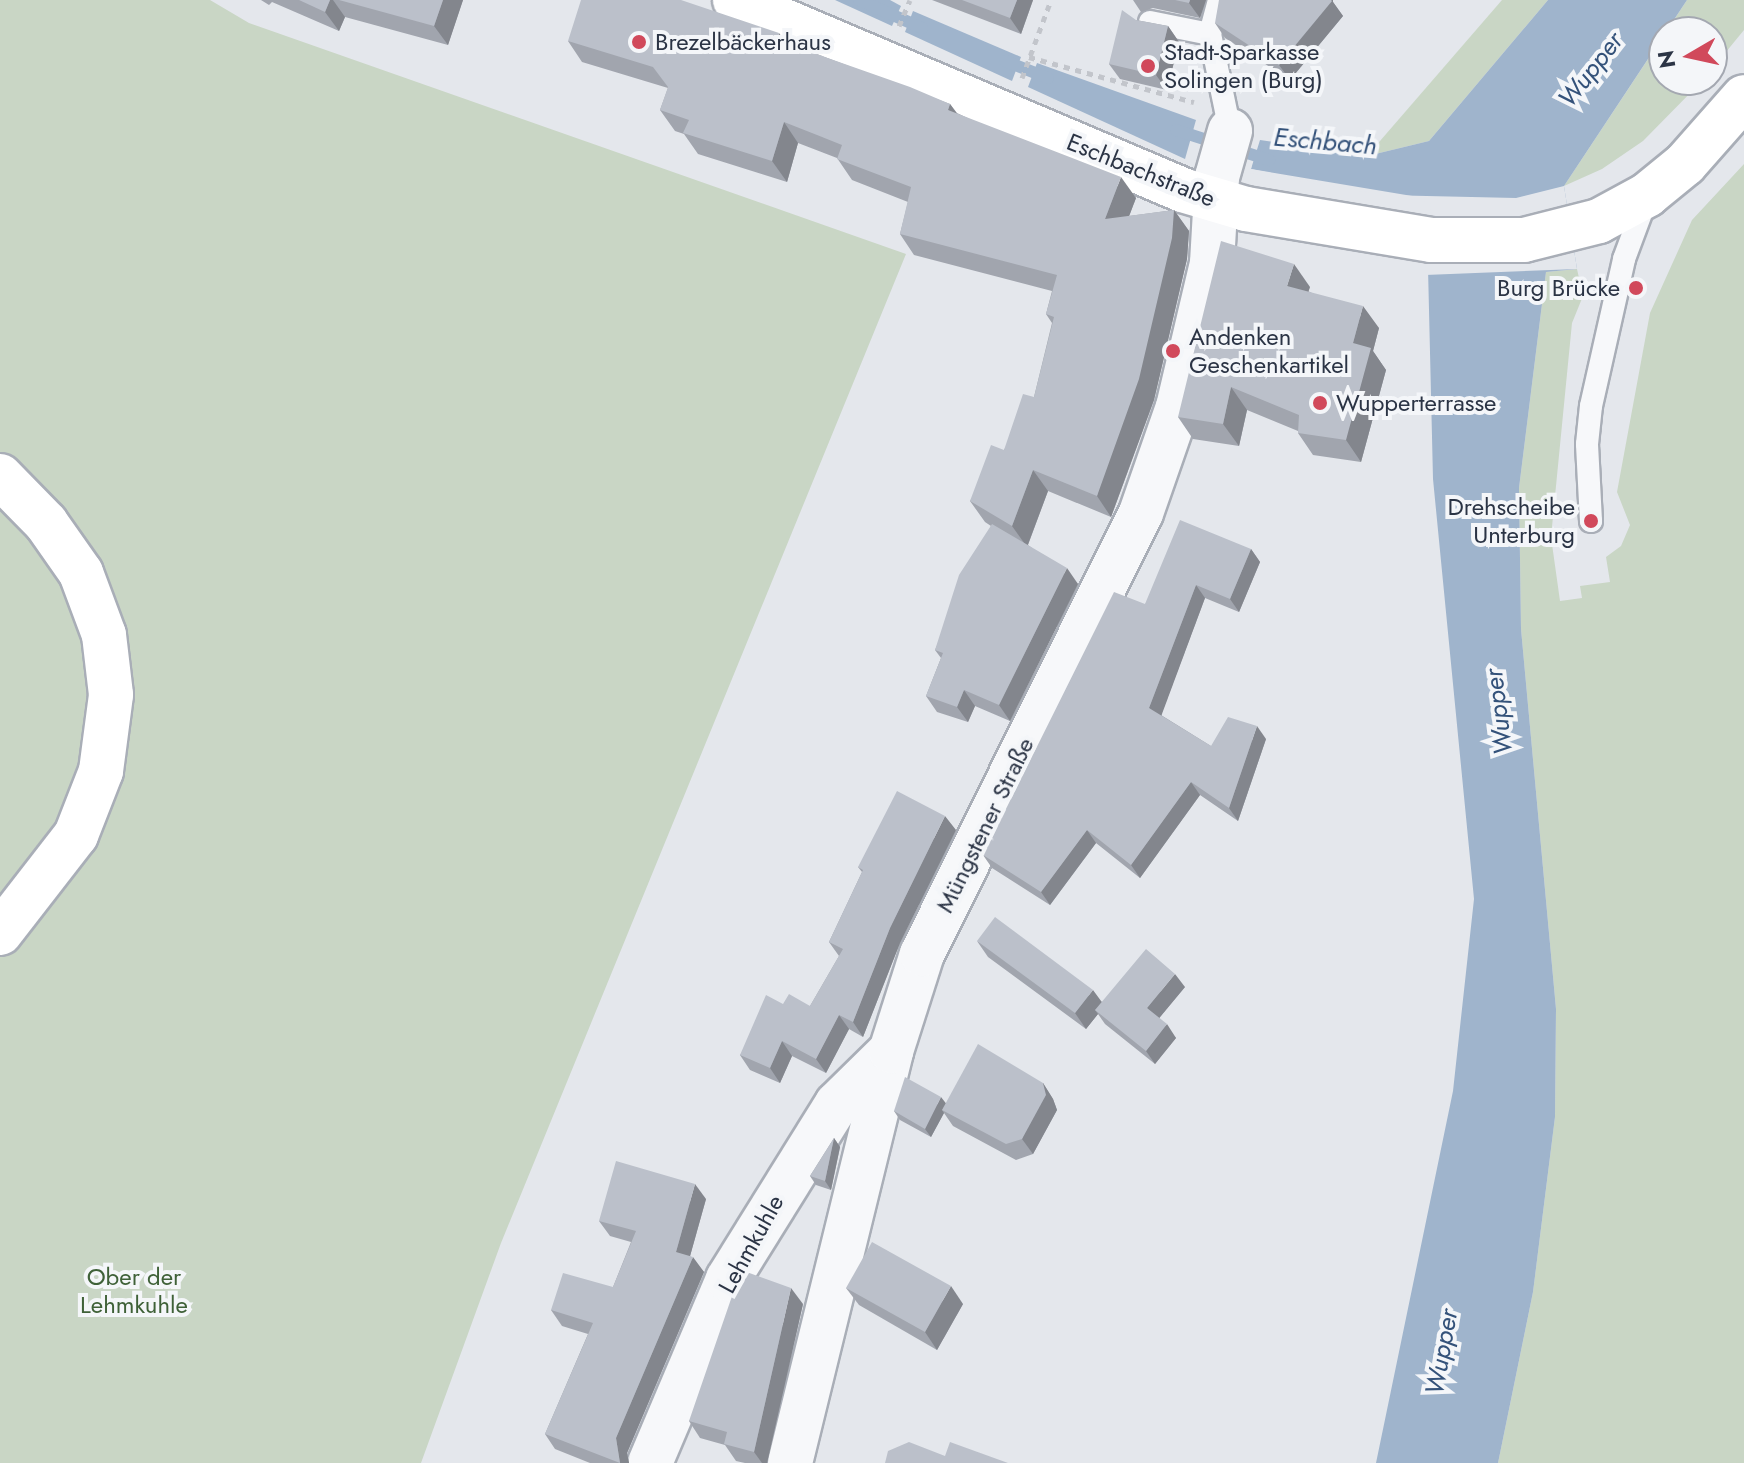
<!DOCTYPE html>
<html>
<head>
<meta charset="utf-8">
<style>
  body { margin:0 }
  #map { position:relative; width:1744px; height:1463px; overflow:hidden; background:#e4e7ec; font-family:Jost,sans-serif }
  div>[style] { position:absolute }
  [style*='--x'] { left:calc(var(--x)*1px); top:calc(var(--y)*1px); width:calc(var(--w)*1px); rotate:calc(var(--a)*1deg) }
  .green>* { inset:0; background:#c9d6c5 }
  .water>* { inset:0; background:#9fb4cc }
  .pier>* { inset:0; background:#e4e7ec }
  .stream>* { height:12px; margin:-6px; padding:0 6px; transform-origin:6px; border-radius:6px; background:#9fb4cc }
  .path>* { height:5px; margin-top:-2.5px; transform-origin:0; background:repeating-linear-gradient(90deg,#c2c5cb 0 6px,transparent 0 12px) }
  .roads { filter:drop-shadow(2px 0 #a9aeb7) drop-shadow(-2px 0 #a9aeb7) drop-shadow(0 2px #a9aeb7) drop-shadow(0 -2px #a9aeb7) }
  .lane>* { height:22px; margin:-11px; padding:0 11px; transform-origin:11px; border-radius:11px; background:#f7f8fa }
  .street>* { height:44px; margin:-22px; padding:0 22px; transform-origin:22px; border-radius:22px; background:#f7f8fa }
  .secondary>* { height:44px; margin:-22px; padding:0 22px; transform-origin:22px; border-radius:22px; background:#fff }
  .wall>* { inset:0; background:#a1a5ae }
  .shaded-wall>* { inset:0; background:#83868d }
  .building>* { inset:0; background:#bbc0ca }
  .dots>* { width:22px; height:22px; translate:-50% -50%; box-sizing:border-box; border:4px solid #f4f6f9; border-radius:50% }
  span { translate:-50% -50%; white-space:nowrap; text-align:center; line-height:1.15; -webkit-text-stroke:8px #f4f6f9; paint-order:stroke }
  .poi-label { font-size:24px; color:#2b3445 }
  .left { translate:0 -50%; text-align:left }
  .right { translate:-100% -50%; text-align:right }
  .street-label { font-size:24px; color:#2b3445 }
  .park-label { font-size:24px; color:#3f6138 }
  .water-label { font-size:26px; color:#34527a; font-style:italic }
  .north { position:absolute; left:1648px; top:16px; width:80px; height:80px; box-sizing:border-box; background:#f4f6f9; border:2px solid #a4a8b1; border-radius:50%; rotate:261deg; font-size:22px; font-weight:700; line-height:32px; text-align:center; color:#2b3445 }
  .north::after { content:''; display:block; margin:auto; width:28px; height:36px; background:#d1495b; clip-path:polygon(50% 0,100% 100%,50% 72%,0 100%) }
</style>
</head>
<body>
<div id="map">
  <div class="green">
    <i style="clip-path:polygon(0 0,210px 0,249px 23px,906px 254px,501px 1243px,421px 1463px,0 1463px)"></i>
    <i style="clip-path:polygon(1502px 0,1548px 0,1429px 141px,1367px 156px)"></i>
    <i style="clip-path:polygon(1687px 0,1744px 0,1744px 30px,1712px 69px,1712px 32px,1666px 32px)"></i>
    <i style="clip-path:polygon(1664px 35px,1664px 80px,1703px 80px,1643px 141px,1602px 169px,1564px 186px)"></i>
    <i style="clip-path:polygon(1744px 164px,1744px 1463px,1498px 1463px,1533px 1292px,1555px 1117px,1556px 1009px,1521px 629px,1519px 488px,1546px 272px,1577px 269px,1583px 296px,1572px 323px,1551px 537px,1560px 601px,1582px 598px,1580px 586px,1610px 582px,1606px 557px,1621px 546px,1630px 525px,1617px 492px,1650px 313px,1692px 220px)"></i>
  </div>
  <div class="water">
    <i style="clip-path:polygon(835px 0,890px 0,901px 6px,892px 26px)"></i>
    <i style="clip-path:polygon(1548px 0,1687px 0,1564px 186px,1577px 269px,1546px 272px,1519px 488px,1521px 629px,1556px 1009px,1555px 1117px,1533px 1292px,1498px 1463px,1376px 1463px,1453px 1091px,1474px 899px,1433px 479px,1428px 268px,1436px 200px,1251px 169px,1260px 140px,1367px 156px,1429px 141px)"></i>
    <i style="clip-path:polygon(913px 11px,1021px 57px,1012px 81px,905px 32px)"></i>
    <i style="clip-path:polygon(1037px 63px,1196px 120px,1185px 159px,1028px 87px)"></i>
  </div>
  <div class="pier">
    <i style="clip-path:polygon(1256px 138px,1251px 169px,1382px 195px,1516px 198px,1564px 186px,1577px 269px,1425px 275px,1431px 203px,1250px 173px)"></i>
  </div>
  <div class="stream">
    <i style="--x:859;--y:0;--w:69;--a:24"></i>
    <i style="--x:1005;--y:61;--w:46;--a:21.6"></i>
    <i style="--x:1176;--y:130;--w:98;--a:17.9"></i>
  </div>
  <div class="path">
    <i style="--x:899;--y:26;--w:28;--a:-67"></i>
    <i style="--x:1029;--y:57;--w:171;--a:15.3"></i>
    <i style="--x:1022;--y:78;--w:83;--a:-69.6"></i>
  </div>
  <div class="roads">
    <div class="lane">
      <i style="--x:1219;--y:0;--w:35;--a:105"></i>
      <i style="--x:1210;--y:34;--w:99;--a:78.3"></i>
      <i style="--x:1150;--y:22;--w:61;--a:11.3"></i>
      <i style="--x:1591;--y:521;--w:77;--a:-93"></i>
      <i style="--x:1587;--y:444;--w:38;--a:-84"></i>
      <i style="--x:1591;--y:406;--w:151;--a:-77.3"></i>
      <i style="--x:1624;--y:259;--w:63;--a:-69.6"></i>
    </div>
    <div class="street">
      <i style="--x:650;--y:1463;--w:200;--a:-67"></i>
      <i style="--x:728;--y:1279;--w:206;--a:-58.1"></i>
      <i style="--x:837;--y:1104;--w:76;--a:-44.5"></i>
      <i style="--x:790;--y:1463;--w:424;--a:-76.2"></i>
      <i style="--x:891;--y:1051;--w:102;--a:-72.3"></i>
      <i style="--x:922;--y:954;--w:492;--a:-63.6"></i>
      <i style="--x:1141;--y:513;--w:112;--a:-70.8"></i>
      <i style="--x:1178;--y:407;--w:148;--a:-76.7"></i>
      <i style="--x:1212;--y:263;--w:86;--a:-86.7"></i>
      <i style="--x:1217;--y:177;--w:48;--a:-74.2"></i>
    </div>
    <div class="secondary">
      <i style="--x:735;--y:0;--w:486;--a:23"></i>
      <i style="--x:1182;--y:190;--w:67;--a:16.5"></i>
      <i style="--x:1246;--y:209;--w:188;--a:9.5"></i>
      <i style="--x:1431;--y:240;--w:93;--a:0"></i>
      <i style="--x:1524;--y:240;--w:77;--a:-14.2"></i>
      <i style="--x:1599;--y:221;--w:55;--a:-28.4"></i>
      <i style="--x:1647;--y:195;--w:49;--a:-39.2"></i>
      <i style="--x:1685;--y:164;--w:89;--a:-48.6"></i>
      <i style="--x:0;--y:476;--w:66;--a:45.6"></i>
      <i style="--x:46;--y:523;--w:61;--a:55"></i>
      <i style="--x:81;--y:573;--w:66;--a:69.6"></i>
      <i style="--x:104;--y:635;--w:60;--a:83.3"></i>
      <i style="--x:111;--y:695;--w:77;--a:97.5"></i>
      <i style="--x:101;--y:771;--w:69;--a:111.3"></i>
      <i style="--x:76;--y:835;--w:124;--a:127.8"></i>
    </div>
  </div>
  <div class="wall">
    <i style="clip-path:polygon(261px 0,463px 0,448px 45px,345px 17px,339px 31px,272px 2px,269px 5px)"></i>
    <i style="clip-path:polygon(932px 0,1033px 0,1021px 34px)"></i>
    <i style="clip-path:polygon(1133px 0,1206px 0,1200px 18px,1153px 8px,1141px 12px)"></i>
    <i style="clip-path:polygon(1333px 2px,1343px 16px,1290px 80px,1225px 38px,1215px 23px)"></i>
    <i style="clip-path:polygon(1136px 20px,1168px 26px,1179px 42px,1167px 90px,1120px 79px,1109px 64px)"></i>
    <i style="clip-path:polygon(568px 41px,787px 43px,950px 104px,957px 113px,1136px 198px,1129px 216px,1174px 210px,1189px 231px,1187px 259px,1154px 400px,1111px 517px,1048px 491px,1028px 545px,1078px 584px,1010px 721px,975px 706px,968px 722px,937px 712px,926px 696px,941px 658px,935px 650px,991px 526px,985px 522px,970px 501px,1004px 450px,1034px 397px,1052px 323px,1046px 314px,1052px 291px,914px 255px,900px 234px,908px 202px,852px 180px,837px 158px,798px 143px,787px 182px,698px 154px,684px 134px,675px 131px,660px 110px,668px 88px,582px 62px)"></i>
    <i style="clip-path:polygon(1310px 287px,1308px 291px,1379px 328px,1373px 351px,1386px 370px,1361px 462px,1313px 455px,1298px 433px,1298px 431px,1247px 410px,1239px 446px,1193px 439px,1178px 417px)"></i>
    <i style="clip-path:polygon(1251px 549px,1260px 562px,1239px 612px,1205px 598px,1161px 715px,1211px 746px,1266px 739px,1238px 821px,1200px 795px,1140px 878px,1096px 843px,1050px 905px,992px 868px,983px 855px,1145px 604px)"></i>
    <i style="clip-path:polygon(956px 830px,900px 943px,863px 1037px,849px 1029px,826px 1073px,792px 1056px,780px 1083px,750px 1070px,740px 1055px,783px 1004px,810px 1006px,839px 956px,829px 942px,862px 872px,858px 867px)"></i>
    <i style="clip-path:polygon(977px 941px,1102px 1002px,1185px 987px,1159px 1018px,1176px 1038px,1155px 1064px,1105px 1024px,1098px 1014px,1086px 1029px,988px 957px)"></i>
    <i style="clip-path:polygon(1043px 1083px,1053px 1099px,1057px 1110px,1033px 1154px,1016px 1160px,953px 1126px,944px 1113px,931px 1137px,900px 1120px,894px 1111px,946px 1103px)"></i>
    <i style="clip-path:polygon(834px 1138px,840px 1147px,831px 1190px,816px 1185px,810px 1176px)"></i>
    <i style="clip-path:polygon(706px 1199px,690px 1256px,704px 1272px,627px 1453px,629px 1463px,590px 1463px,555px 1449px,545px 1434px,588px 1334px,562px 1326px,551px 1310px,613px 1287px,631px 1242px,610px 1236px,599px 1221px)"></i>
    <i style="clip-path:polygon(846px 1288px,963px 1304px,937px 1350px,859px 1305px)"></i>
    <i style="clip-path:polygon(803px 1304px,767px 1463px,745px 1463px,736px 1461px,725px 1445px,700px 1438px,689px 1421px)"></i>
  </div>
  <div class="shaded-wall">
    <i style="clip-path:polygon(330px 0,333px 0,345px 17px,339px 31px,325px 12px)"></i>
    <i style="clip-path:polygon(443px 0,463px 0,448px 45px,434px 26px)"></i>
    <i style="clip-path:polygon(1017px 0,1033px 0,1021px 34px,1010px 18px)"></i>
    <i style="clip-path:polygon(1190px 0,1206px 0,1200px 18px,1189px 3px)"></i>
    <i style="clip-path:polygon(1327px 0,1333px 0,1333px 2px,1343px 16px,1290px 80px,1279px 65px)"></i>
    <i style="clip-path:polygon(1168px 26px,1179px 42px,1167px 90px,1156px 75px)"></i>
    <i style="clip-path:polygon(779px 33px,794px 54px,777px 40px)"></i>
    <i style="clip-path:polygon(950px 104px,965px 125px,948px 110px)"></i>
    <i style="clip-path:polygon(784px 122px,798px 143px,787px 182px,772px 161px)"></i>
    <i style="clip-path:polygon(1121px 177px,1136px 198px,1120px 240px,1105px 219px)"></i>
    <i style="clip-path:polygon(1174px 210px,1189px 231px,1187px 259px,1154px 400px,1111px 517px,1097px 496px)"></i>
    <i style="clip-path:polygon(1294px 264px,1310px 287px,1303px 308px,1287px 286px)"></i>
    <i style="clip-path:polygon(1363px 306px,1379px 328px,1373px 351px,1386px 370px,1361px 462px,1346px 440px,1353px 343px)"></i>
    <i style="clip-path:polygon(1231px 387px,1247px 410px,1239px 446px,1223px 424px)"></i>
    <i style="clip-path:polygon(1033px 470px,1048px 491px,1027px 547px,1012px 526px)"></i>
    <i style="clip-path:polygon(1251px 549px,1260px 562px,1239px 612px,1230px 599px)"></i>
    <i style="clip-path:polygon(1067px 568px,1078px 584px,1010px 721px,999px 705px)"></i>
    <i style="clip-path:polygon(1196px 585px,1205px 598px,1159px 722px,1149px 708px)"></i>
    <i style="clip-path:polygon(964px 690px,975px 706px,968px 722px,957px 707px)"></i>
    <i style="clip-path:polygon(1257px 726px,1266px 739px,1238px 821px,1229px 808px)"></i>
    <i style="clip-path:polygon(1191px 782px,1200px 795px,1140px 878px,1131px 865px)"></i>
    <i style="clip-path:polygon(945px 816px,956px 830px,900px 943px,863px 1037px,853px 1022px,890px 928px)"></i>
    <i style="clip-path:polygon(1087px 830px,1096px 843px,1050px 905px,1041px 892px)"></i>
    <i style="clip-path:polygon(1175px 974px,1185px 987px,1156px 1022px,1147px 1008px)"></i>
    <i style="clip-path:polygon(1093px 990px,1104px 1005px,1095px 1010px,1098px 1014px,1086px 1029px,1075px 1013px)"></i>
    <i style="clip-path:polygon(839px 1015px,849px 1029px,826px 1073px,816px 1059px)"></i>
    <i style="clip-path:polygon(1167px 1024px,1176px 1038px,1155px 1064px,1146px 1051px)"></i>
    <i style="clip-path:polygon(782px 1041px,792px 1056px,780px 1083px,770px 1068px)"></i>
    <i style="clip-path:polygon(1043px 1083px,1053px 1099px,1057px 1110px,1033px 1154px,1022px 1139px)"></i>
    <i style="clip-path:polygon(941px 1097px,948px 1106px,942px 1110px,944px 1113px,931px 1137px,925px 1129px)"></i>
    <i style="clip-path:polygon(834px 1138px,840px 1147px,831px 1190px,825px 1181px)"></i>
    <i style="clip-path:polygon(695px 1184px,706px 1199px,687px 1267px,676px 1252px)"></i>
    <i style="clip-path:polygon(693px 1257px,704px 1272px,627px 1453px,629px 1463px,620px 1463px,616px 1438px)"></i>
    <i style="clip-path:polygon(951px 1286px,963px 1304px,937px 1350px,925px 1332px)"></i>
    <i style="clip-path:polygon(791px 1288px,803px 1304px,767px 1463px,762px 1463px,754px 1452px)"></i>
  </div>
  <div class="building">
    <i style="clip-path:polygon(299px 0,330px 0,325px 12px)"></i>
    <i style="clip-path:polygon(339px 0,443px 0,434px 26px)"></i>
    <i style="clip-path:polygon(581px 0,681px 0,779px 33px,777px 40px,910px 87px,950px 104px,948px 110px,1121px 177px,1105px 219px,1174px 210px,1172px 238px,1139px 379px,1097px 496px,1033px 470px,1012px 526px,970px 501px,991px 445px,1004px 450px,1023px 394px,1034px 397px,1054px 317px,1046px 314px,1057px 275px,900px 234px,911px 187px,837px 159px,842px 145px,784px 122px,772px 161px,683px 133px,689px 120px,660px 110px,668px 87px,653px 67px,568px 41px)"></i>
    <i style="clip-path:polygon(962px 0,1017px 0,1010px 18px)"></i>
    <i style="clip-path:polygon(1175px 0,1190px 0,1189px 3px)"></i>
    <i style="clip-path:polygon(1219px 0,1331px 0,1332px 1px,1279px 65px,1215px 23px)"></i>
    <i style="clip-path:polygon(1122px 10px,1136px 20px,1168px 26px,1156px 75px,1109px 64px)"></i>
    <i style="clip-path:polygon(1221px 241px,1294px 264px,1287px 286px,1363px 306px,1353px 343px,1371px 348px,1346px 440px,1298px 433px,1299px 415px,1231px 387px,1223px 424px,1178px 417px)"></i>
    <i style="clip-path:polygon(1180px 520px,1251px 549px,1230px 599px,1196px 585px,1149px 708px,1211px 746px,1228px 717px,1257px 726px,1229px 808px,1191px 782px,1131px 865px,1087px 830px,1041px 892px,983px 855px,1114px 592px,1145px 604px)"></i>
    <i style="clip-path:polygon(992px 524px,1067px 568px,999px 705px,964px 690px,957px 707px,926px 696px,943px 653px,935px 650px,959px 575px)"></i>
    <i style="clip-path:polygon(897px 791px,945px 816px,890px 928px,853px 1022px,839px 1015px,816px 1059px,782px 1041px,770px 1068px,740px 1055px,766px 995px,783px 1004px,789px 994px,810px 1006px,843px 949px,829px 942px,863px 870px,858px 867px)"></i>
    <i style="clip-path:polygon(995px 917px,1093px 990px,1075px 1013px,977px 941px)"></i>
    <i style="clip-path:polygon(1146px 949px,1175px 974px,1147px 1008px,1167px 1024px,1146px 1051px,1095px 1010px)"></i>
    <i style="clip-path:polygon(978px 1044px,1043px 1083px,1046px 1095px,1022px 1139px,1006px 1144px,942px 1110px)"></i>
    <i style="clip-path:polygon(905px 1077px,941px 1097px,925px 1129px,894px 1111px)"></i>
    <i style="clip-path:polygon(834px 1138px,825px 1181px,810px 1176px)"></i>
    <i style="clip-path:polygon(616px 1161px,695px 1184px,676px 1252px,693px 1257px,616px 1438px,620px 1463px,545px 1434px,593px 1323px,551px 1310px,563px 1273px,613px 1287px,636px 1231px,599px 1221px)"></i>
    <i style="clip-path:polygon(872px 1242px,951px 1286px,925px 1332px,846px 1288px)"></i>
    <i style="clip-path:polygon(741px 1270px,791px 1288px,754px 1452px,724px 1444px,727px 1432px,689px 1421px)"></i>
    <i style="clip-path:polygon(909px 1442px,945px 1456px,950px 1442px,1008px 1463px,885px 1463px,888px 1451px)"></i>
  </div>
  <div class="dots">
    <i style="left:639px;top:42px;background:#d1495b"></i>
    <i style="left:1148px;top:66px;background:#d1495b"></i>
    <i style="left:1636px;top:288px;background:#d1495b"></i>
    <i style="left:1173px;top:351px;background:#d1495b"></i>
    <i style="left:1320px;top:403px;background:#d1495b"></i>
    <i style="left:1591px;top:521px;background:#d1495b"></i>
  </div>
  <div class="poi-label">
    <span class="left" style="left:655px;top:42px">Brezelbäckerhaus</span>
    <span class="left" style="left:1164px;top:66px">Stadt-Sparkasse<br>Solingen (Burg)</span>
    <span class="right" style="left:1620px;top:288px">Burg Brücke</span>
    <span class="left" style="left:1189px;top:351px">Andenken<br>Geschenkartikel</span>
    <span class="left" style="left:1336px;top:403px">Wupperterrasse</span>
    <span class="right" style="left:1575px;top:521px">Drehscheibe<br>Unterburg</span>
  </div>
  <div class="street-label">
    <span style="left:1141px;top:170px;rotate:22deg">Eschbachstraße</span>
    <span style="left:985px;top:825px;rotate:-64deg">Müngstener Straße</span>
    <span style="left:751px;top:1244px;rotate:-61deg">Lehmkuhle</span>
  </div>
  <div class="park-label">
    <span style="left:134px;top:1291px">Ober der<br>Lehmkuhle</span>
  </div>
  <div class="water-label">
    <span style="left:1591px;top:70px;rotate:-52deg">Wupper</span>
    <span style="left:1325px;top:142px;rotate:5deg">Eschbach</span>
    <span style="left:1499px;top:712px;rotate:-97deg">Wupper</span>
    <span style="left:1442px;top:1352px;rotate:-80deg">Wupper</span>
  </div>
  <div class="north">N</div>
</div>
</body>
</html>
